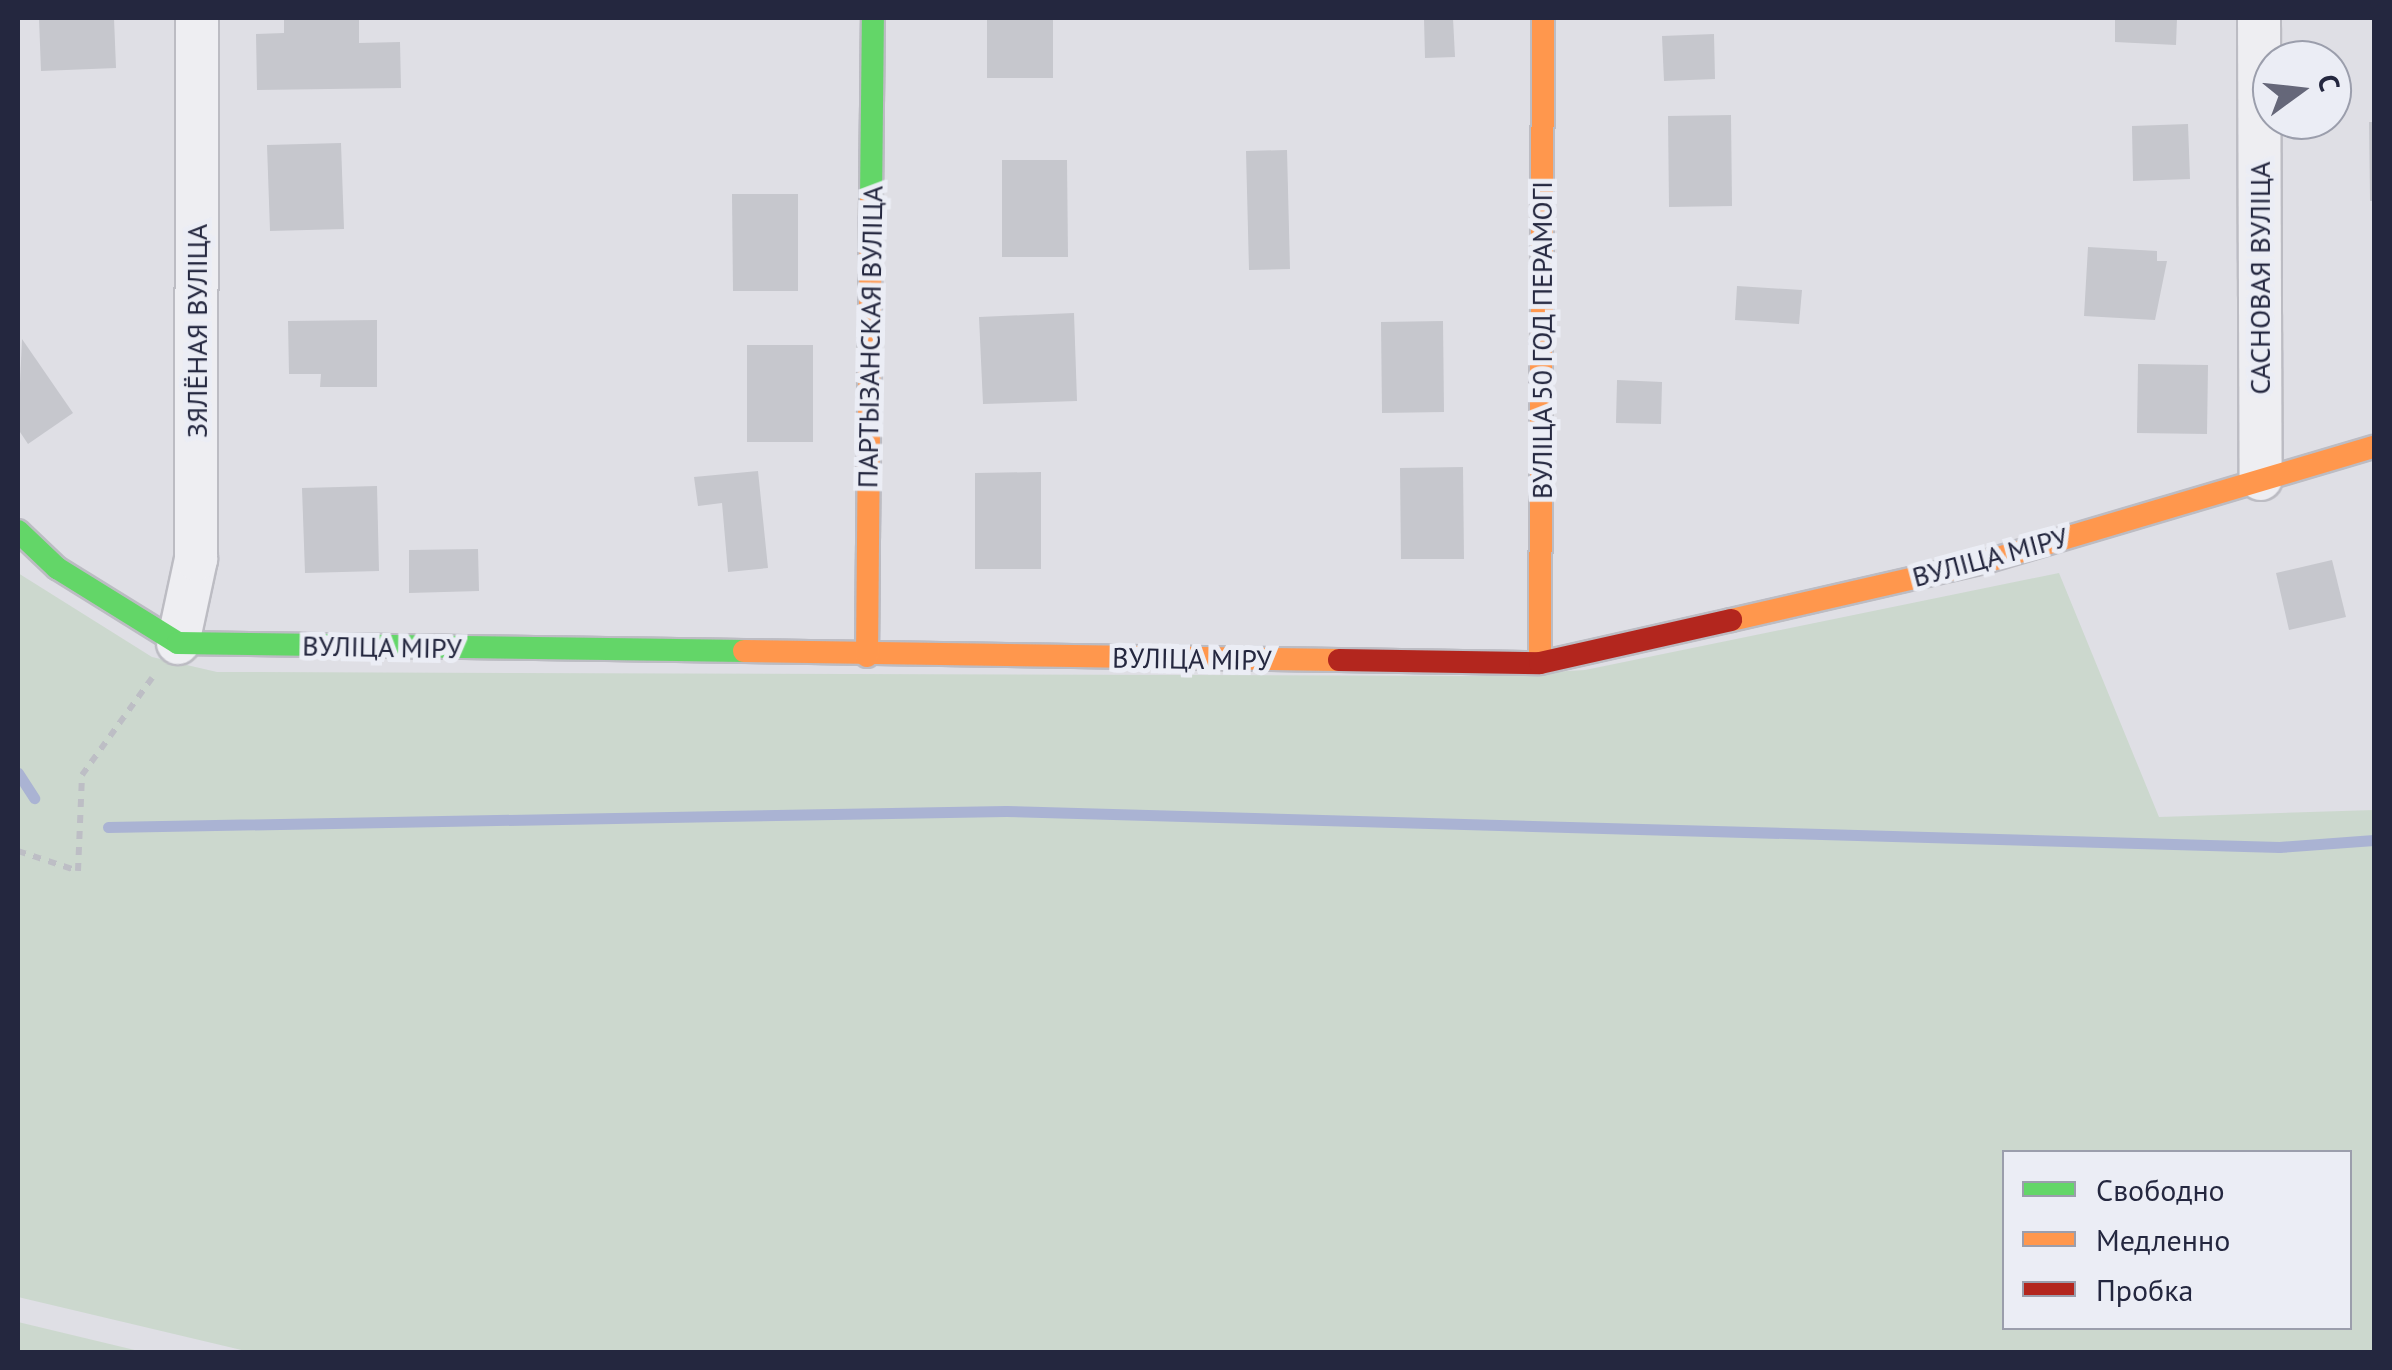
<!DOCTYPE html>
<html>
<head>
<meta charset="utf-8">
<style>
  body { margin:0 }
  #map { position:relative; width:2392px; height:1370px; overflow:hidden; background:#dfdfe5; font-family:"PT Sans",sans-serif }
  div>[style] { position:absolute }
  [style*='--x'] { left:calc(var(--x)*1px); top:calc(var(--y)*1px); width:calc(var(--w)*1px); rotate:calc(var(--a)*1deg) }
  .green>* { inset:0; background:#ccd8ce }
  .stream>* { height:11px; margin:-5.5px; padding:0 5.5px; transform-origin:5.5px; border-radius:5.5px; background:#aab3d3 }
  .building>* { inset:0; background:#c6c7cd }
  .path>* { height:6px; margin-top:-3px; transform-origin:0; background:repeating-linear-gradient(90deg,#bdbec5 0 8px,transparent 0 16px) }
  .roads { filter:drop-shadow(2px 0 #bcbcc3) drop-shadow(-2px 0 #bcbcc3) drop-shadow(0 2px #bcbcc3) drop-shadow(0 -2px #bcbcc3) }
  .street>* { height:42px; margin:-21px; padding:0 21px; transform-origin:21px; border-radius:21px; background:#eeeef2 }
  .fast>* { height:22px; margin:-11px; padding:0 11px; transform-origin:11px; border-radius:11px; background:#63d668 }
  .slow>* { height:22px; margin:-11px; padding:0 11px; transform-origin:11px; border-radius:11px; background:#ff974d }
  .jam>* { height:22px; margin:-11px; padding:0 11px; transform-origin:11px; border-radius:11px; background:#b3261e }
  span { translate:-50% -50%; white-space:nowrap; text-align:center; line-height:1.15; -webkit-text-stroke:10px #ebedf5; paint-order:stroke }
  .street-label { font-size:28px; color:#24273f }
  .frame { position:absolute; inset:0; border:20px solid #24273f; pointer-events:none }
  .legend { position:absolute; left:2002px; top:1150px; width:350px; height:180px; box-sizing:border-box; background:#ebedf5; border:2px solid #9b9eac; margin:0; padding:12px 18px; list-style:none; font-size:30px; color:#24273f }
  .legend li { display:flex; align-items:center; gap:20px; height:50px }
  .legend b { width:50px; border:2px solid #9b9eac }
  .north { position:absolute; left:2252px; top:40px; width:100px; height:100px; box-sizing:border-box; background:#ebedf5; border:2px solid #9b9eac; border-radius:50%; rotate:75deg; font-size:28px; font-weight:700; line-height:40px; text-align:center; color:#24273f }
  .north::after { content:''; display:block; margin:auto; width:35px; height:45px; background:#656779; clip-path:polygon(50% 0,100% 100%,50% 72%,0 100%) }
</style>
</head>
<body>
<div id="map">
  <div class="green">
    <i style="clip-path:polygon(evenodd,18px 573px,152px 657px,217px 672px,1479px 676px,1585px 670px,2059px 573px,2159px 817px,2374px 810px,2374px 1352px,250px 1352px,18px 1297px,18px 573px,2004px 1152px,2350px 1152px,2350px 1328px,2004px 1328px,2004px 1152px)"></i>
    <i style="clip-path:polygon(18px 1322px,143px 1352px,18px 1352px)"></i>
  </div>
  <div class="stream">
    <i style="--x:18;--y:773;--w:30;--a:57"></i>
    <i style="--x:108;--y:827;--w:898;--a:-1.02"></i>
    <i style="--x:1006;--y:811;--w:1274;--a:1.62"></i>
    <i style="--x:2279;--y:847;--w:95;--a:-4.2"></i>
  </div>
  <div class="building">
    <i style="clip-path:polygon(39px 18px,114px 18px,116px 68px,41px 71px)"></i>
    <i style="clip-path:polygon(284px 18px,359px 18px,359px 43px,400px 42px,401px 88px,257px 90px,256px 34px,284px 33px)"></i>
    <i style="clip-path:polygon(987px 18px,1053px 18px,1053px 78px,987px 78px)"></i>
    <i style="clip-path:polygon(1424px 18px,1453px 18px,1455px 57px,1425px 58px)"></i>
    <i style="clip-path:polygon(2115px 18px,2177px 18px,2176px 45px,2115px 42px)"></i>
    <i style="clip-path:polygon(1714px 34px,1715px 79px,1664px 81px,1662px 36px)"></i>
    <i style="clip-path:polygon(1731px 115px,1732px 206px,1669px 207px,1668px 116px)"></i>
    <i style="clip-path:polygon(2369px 122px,2374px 122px,2374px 201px,2370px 201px)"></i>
    <i style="clip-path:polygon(2188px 124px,2190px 179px,2133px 181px,2132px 126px)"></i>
    <i style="clip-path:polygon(341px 143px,344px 229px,270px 231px,267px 145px)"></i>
    <i style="clip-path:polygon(1287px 150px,1290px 269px,1249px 270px,1246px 151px)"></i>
    <i style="clip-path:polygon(1002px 160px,1067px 160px,1068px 257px,1002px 257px)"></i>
    <i style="clip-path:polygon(732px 194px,798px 194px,798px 291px,733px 291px)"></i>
    <i style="clip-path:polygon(2088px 247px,2157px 251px,2157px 261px,2167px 261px,2155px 320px,2084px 316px)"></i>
    <i style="clip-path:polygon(1737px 286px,1802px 290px,1799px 324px,1735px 320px)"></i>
    <i style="clip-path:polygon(1074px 313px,1077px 401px,983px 404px,979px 317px)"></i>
    <i style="clip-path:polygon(377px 320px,377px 387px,320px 387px,321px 374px,289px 374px,288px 321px)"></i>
    <i style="clip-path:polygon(1443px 321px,1444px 412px,1382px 413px,1381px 322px)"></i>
    <i style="clip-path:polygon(22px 339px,73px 413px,28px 444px,18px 429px)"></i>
    <i style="clip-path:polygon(747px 345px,813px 345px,813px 442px,747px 442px)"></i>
    <i style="clip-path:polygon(2138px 364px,2208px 365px,2207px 434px,2137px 433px)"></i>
    <i style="clip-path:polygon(1617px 380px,1662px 382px,1661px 424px,1616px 423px)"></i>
    <i style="clip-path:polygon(1463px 467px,1464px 559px,1401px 559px,1400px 468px)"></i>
    <i style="clip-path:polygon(758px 471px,768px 568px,728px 572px,722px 503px,698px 506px,694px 477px)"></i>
    <i style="clip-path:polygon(1041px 472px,1041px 569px,975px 569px,975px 473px)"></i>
    <i style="clip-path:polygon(377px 486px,379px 571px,305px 573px,302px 488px)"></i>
    <i style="clip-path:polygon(478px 549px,479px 591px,409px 593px,409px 550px)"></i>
    <i style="clip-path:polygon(2332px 560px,2346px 617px,2289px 630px,2276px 573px)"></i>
  </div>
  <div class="path">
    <i style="--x:18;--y:851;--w:63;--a:18.4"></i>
    <i style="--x:78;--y:871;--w:96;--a:-87.6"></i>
    <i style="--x:82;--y:775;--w:120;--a:-54.2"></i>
  </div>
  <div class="roads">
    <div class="street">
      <i style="--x:2259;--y:18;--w:461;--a:89.8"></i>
      <i style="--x:178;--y:643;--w:86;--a:-77.9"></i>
      <i style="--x:196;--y:559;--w:541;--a:-89.89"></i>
    </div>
    <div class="fast">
      <i style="--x:871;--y:200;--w:182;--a:-89.4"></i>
      <i style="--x:18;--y:531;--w:54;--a:43.5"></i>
      <i style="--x:57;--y:568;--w:142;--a:31.8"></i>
      <i style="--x:178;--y:643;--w:566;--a:0.81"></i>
    </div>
    <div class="slow">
      <i style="--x:1731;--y:620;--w:264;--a:-12.9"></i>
      <i style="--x:1988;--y:561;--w:402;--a:-16.5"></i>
      <i style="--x:744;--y:651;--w:595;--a:0.87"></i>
      <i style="--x:867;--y:656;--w:456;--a:-89.5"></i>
      <i style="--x:1540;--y:663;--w:645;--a:-89.73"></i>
    </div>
    <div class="jam">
      <i style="--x:1339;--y:660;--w:201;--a:0.9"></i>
      <i style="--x:1540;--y:663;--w:196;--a:-12.7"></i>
    </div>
  </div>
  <div class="street-label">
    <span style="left:2260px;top:278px;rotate:-90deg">САСНОВАЯ ВУЛІЦА</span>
    <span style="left:197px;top:331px;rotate:-90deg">ЗЯЛЁНАЯ ВУЛІЦА</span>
    <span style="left:870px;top:337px;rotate:-89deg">ПАРТЫЗАНСКАЯ ВУЛІЦА</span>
    <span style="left:1542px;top:340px;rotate:-90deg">ВУЛІЦА 50 ГОД ПЕРАМОГІ</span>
    <span style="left:1990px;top:557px;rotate:-15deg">ВУЛІЦА МІРУ</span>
    <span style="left:382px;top:647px;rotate:1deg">ВУЛІЦА МІРУ</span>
    <span style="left:1192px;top:659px;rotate:1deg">ВУЛІЦА МІРУ</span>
  </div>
  <div class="frame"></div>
  <ul class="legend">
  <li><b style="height:12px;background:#63d668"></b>Свободно</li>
  <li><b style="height:12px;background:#ff974d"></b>Медленно</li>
  <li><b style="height:12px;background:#b3261e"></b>Пробка</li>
  </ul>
  <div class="north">С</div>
</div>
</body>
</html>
